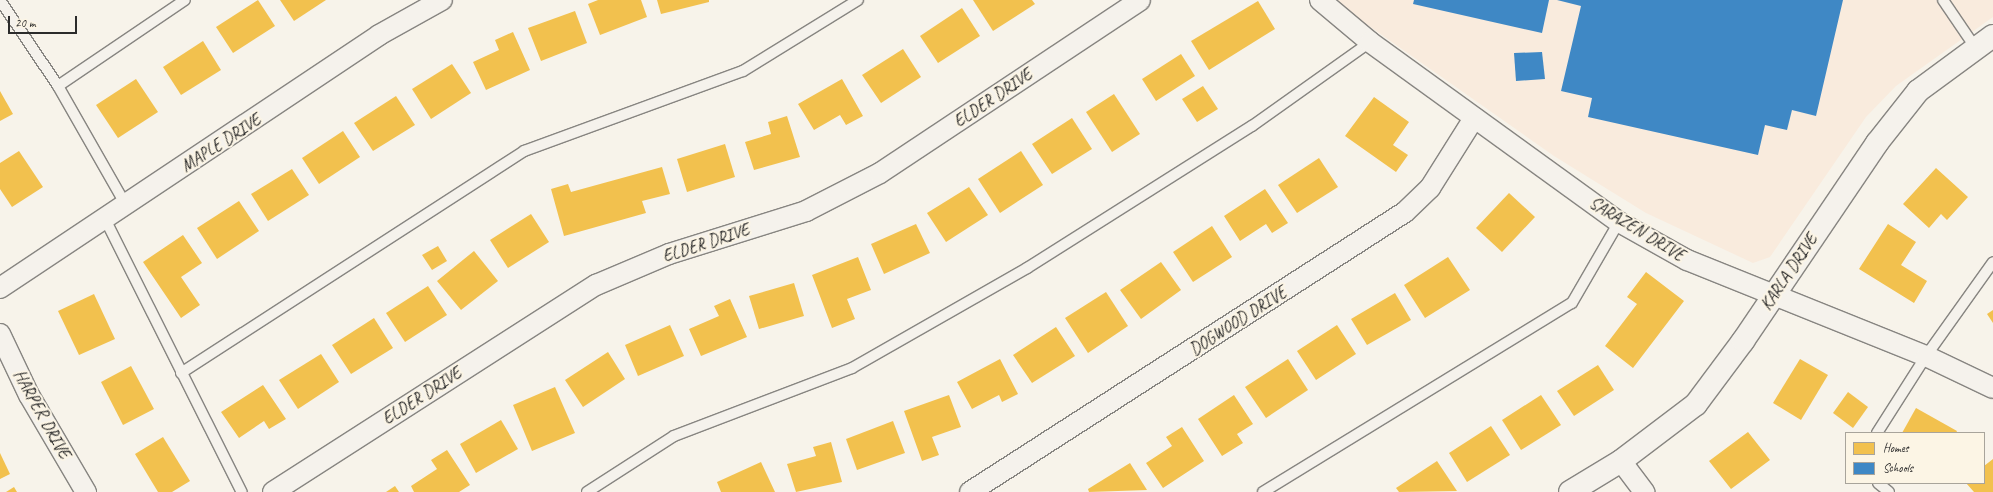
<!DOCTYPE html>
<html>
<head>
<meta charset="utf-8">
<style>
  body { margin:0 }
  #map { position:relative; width:1993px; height:492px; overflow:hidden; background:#f7f3ea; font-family:Caveat,sans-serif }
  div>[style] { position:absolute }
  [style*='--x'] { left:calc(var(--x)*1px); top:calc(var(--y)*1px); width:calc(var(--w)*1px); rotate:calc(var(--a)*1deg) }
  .built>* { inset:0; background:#f9ebdd }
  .homes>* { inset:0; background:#f2c14e }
  .schools>* { inset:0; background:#3f88c5 }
  .roads { filter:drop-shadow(1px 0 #878581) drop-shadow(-1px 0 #878581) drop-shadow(0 1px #878581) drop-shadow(0 -1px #878581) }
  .lane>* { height:10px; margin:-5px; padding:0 5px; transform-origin:5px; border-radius:5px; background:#f5f2ec }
  .street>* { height:20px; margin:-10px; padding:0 10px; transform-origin:10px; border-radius:10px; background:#f5f2ec }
  .secondary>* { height:22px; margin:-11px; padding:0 11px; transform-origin:11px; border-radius:11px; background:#f5f2ec }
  span { translate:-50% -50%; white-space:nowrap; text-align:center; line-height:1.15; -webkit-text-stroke:4px #fcf5e5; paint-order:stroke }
  .street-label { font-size:17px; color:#2b2b2b }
  .legend { position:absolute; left:1845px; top:432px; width:140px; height:52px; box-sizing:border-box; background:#fcf5e5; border:1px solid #a8a49b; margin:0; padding:5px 7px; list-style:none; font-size:12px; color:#2b2b2b }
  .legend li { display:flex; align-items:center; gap:8px; height:20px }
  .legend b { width:20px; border:1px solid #a8a49b }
  .scale { position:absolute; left:8px; top:16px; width:69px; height:18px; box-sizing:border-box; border:2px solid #2b2b2b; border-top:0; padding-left:5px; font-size:12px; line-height:14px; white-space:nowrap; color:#2b2b2b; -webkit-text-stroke:3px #fcf5e5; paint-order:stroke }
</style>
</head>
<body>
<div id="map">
  <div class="built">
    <i style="clip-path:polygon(1332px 0,1993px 0,1993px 17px,1896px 86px,1866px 117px,1770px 257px,1753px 263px,1646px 213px,1554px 156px)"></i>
  </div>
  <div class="homes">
    <i style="clip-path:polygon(258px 0,275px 26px,233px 53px,216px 27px)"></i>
    <i style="clip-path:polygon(280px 0,326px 0,294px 21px)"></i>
    <i style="clip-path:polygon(598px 0,641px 0,647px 17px,600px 35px,588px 4px)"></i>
    <i style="clip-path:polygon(657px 0,709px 0,709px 2px,661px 14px)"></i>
    <i style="clip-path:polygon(973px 0,1032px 0,1035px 4px,993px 31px)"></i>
    <i style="clip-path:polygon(1258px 1px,1275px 29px,1209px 70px,1191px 41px)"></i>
    <i style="clip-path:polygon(962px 8px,980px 36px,938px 63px,920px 36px)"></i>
    <i style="clip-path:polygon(575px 11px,587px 43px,541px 61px,528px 28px)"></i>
    <i style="clip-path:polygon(513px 32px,530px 70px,486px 90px,473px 62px,499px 50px,495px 40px)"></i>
    <i style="clip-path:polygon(203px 41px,221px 70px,181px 95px,163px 67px)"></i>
    <i style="clip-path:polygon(903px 49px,921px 77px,881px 103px,862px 75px)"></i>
    <i style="clip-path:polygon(1181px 54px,1195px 76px,1156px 101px,1142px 79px)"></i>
    <i style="clip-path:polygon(452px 64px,471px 93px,431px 119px,412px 89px)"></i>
    <i style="clip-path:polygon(136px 79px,158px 112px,118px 138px,96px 105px)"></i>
    <i style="clip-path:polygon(842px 79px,863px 116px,846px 125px,840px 115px,814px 130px,798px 104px)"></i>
    <i style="clip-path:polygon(1203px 86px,1218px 109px,1197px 122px,1182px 99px)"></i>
    <i style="clip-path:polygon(0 91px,13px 114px,0 121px)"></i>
    <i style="clip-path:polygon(1114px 94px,1140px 134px,1112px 152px,1086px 112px)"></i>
    <i style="clip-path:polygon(396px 96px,415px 125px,373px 151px,354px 123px)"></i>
    <i style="clip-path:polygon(1374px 97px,1409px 122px,1393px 145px,1408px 155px,1396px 172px,1345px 136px)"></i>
    <i style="clip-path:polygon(787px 116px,800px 157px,754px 170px,745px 142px,771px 134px,768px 122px)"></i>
    <i style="clip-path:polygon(1072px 118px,1092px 149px,1052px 174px,1032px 144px)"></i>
    <i style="clip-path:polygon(343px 131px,360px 157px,319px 184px,302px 158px)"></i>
    <i style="clip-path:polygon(725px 144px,735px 177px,687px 192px,677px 159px)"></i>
    <i style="clip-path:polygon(19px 151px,43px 187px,12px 207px,0 189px,0 163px)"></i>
    <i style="clip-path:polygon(1021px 151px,1043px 185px,1000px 213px,978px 179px)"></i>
    <i style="clip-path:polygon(1319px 158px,1338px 187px,1297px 213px,1278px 185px)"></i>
    <i style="clip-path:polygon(662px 167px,670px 194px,642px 201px,646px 213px,564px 236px,551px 189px,568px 184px,571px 192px)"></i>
    <i style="clip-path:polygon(1936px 168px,1968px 197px,1947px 220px,1941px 214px,1929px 228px,1903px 204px)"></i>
    <i style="clip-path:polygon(292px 169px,309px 195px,268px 221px,251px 194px)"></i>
    <i style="clip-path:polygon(969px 187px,988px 215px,946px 242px,927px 213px)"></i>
    <i style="clip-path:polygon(1265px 189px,1288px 223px,1272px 233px,1266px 224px,1240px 241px,1224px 216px)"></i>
    <i style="clip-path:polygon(1509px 193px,1535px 217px,1502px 252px,1476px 228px)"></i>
    <i style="clip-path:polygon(239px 201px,259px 231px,217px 259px,197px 228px)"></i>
    <i style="clip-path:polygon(531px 214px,549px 242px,508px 268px,490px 240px)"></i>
    <i style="clip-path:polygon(916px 224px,930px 253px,884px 274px,871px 244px)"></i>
    <i style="clip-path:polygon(1888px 224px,1916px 242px,1901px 265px,1927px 281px,1914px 303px,1859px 269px)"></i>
    <i style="clip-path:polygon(1212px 226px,1232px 257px,1193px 282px,1173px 252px)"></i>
    <i style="clip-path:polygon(183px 235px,202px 263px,181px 277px,200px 305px,181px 318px,143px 262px)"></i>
    <i style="clip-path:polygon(438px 246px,447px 261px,432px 270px,422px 255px)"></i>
    <i style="clip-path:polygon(474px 251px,498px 281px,461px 310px,437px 281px)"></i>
    <i style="clip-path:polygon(858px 257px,871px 290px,847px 299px,855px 319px,832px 328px,812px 275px)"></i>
    <i style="clip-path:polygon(1448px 257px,1470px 290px,1425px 318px,1404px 285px)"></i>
    <i style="clip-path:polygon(1161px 262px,1181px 290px,1141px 319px,1120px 290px)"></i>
    <i style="clip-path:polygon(1646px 272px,1684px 301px,1633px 368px,1605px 346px,1637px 304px,1627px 297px)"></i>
    <i style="clip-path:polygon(794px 283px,804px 316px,759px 329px,749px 296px)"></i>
    <i style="clip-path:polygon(428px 286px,447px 315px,405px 342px,386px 313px)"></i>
    <i style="clip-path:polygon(1106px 292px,1128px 326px,1088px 353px,1065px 318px)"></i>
    <i style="clip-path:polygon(1395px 293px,1411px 320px,1367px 345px,1351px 319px)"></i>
    <i style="clip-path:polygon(94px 294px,115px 339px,79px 355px,58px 311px)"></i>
    <i style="clip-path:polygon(730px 299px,747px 337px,701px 356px,689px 329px,719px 316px,714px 306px)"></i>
    <i style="clip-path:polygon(1993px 310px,1993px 323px,1987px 314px)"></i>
    <i style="clip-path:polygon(374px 318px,393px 348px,351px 374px,332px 345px)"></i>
    <i style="clip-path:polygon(670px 325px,684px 356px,638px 376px,625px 345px)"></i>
    <i style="clip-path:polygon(1337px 325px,1356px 354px,1316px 380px,1297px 351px)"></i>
    <i style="clip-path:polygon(1056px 327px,1075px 356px,1032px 383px,1013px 355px)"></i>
    <i style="clip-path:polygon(608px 352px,625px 379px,583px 407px,565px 380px)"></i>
    <i style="clip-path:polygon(321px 354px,339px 382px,298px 409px,279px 380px)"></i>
    <i style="clip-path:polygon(1000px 359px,1018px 394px,1002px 402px,999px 395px,972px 409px,957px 382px)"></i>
    <i style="clip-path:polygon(1288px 359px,1308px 390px,1266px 418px,1245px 387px)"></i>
    <i style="clip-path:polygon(1800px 359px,1828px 375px,1801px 420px,1773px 403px)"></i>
    <i style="clip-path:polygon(1598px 365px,1614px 390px,1574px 416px,1557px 391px)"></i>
    <i style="clip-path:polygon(131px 366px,154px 409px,123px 425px,101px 382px)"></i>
    <i style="clip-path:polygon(263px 385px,286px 419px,269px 429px,264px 421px,239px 438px,221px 412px)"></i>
    <i style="clip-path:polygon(555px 387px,575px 433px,532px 451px,513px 405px)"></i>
    <i style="clip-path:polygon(1848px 392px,1868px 407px,1853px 428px,1833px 413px)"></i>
    <i style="clip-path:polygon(949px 395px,961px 427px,932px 437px,939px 455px,922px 461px,904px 411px)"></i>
    <i style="clip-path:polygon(1234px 395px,1253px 424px,1237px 434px,1243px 443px,1222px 456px,1198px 419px)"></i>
    <i style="clip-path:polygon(1541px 395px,1561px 425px,1521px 450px,1502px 420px)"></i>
    <i style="clip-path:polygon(1916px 408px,1957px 431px,1956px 433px,1902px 433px)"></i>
    <i style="clip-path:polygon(501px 420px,518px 449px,476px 473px,460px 444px)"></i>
    <i style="clip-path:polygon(893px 421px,905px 453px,857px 470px,846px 439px)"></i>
    <i style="clip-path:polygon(1491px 426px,1510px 455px,1467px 482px,1449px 453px)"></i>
    <i style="clip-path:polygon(1182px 427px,1204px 461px,1163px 488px,1146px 463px,1172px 446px,1166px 437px)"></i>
    <i style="clip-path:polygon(1748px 432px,1770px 460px,1731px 489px,1709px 461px)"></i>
    <i style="clip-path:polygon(163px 437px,190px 481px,172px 492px,158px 492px,135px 454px)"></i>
    <i style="clip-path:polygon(831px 442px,842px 482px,796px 492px,787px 464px,816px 456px,813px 447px)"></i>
    <i style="clip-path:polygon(447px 450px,470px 485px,459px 492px,414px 492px,411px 486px,437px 469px,431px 460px)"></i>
    <i style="clip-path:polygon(0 453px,10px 474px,0 479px)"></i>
    <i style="clip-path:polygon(1993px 459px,1993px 492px,1974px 492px,1966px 483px,1984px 483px,1984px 466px)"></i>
    <i style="clip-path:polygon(1437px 461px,1457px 491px,1399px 492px,1396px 488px)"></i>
    <i style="clip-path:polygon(761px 462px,775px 492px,721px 492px,717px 482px)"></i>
    <i style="clip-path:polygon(1130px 463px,1147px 490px,1089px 492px,1088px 489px)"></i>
    <i style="clip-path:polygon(395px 486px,399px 492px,386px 492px)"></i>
    <i style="clip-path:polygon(14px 487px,17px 492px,6px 492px)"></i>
  </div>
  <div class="schools">
    <i style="clip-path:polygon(1414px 0,1549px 0,1542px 33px,1413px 4px)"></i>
    <i style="clip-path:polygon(1557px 0,1843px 0,1816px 116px,1792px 110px,1787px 130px,1765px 125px,1758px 155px,1588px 117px,1592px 98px,1561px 91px,1581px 6px)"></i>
    <i style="clip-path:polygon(1542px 52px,1545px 79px,1516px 81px,1514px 53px)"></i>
  </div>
  <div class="roads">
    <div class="lane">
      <i style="--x:0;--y:0;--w:104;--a:56"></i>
      <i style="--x:58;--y:86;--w:137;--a:60.3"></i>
      <i style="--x:1943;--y:0;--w:57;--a:55.8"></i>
      <i style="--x:58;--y:86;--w:153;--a:-34.1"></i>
      <i style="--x:105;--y:219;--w:305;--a:63.4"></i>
      <i style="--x:181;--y:373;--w:409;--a:-32.9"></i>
      <i style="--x:524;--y:151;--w:233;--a:-20.1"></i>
      <i style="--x:743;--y:71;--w:135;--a:-31.7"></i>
      <i style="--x:1877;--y:433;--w:91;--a:-57.5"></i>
      <i style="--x:1926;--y:356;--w:115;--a:-54.5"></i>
      <i style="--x:1878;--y:483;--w:14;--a:39"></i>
      <i style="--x:587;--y:492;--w:103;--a:-32.8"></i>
      <i style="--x:674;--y:436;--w:191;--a:-20.9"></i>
      <i style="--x:852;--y:368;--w:202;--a:-29.7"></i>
      <i style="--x:1027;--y:268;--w:266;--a:-32.3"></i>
      <i style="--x:1252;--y:126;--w:145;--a:-35.4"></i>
      <i style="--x:1263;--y:492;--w:362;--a:-31.5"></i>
      <i style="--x:1572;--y:303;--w:94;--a:-59.9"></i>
    </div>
    <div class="street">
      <i style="--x:1320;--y:0;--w:65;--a:40"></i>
      <i style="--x:1370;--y:42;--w:307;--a:35.9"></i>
      <i style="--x:1619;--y:222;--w:78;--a:29.2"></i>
      <i style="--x:1687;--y:260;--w:258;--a:21.9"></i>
      <i style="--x:1926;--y:356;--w:74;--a:25.5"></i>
      <i style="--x:0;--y:288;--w:456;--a:-33.7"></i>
      <i style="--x:379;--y:35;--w:72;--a:-29.1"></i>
      <i style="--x:0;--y:334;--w:68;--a:64.6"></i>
      <i style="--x:29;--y:395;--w:113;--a:59.6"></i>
      <i style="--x:1621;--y:461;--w:39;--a:53"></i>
      <i style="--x:273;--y:492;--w:384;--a:-32.7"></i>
      <i style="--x:596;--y:285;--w:79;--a:-23"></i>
      <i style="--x:669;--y:254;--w:144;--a:-17.4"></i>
      <i style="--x:806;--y:211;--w:83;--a:-27.2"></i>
      <i style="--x:880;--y:173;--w:312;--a:-33.6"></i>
      <i style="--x:970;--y:492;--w:517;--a:-32.77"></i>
      <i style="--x:1405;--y:212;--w:35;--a:-44"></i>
      <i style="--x:1430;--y:188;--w:83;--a:-57.8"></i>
    </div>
    <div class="secondary">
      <i style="--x:1570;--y:492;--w:60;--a:-31.3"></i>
      <i style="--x:1621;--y:461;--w:94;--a:-37.2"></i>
      <i style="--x:1696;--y:404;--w:79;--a:-53.3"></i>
      <i style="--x:1743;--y:341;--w:239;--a:-55.9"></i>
      <i style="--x:1877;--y:143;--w:66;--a:-51.7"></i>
      <i style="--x:1918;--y:91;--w:93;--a:-36.3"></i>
    </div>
  </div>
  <div class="street-label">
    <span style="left:993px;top:98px;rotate:-34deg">ELDER DRIVE</span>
    <span style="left:221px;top:143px;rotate:-33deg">MAPLE DRIVE</span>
    <span style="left:1637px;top:229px;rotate:31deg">SARAZEN DRIVE</span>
    <span style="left:706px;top:243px;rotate:-18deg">ELDER DRIVE</span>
    <span style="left:1789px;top:272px;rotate:-56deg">KARLA DRIVE</span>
    <span style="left:1238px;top:321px;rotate:-33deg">DOGWOOD DRIVE</span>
    <span style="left:422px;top:396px;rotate:-33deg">ELDER DRIVE</span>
    <span style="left:42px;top:414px;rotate:61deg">HARPER DRIVE</span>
  </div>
  <ul class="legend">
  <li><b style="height:11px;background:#f2c14e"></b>Homes</li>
  <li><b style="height:11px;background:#3f88c5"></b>Schools</li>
  </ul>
  <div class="scale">20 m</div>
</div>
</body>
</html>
